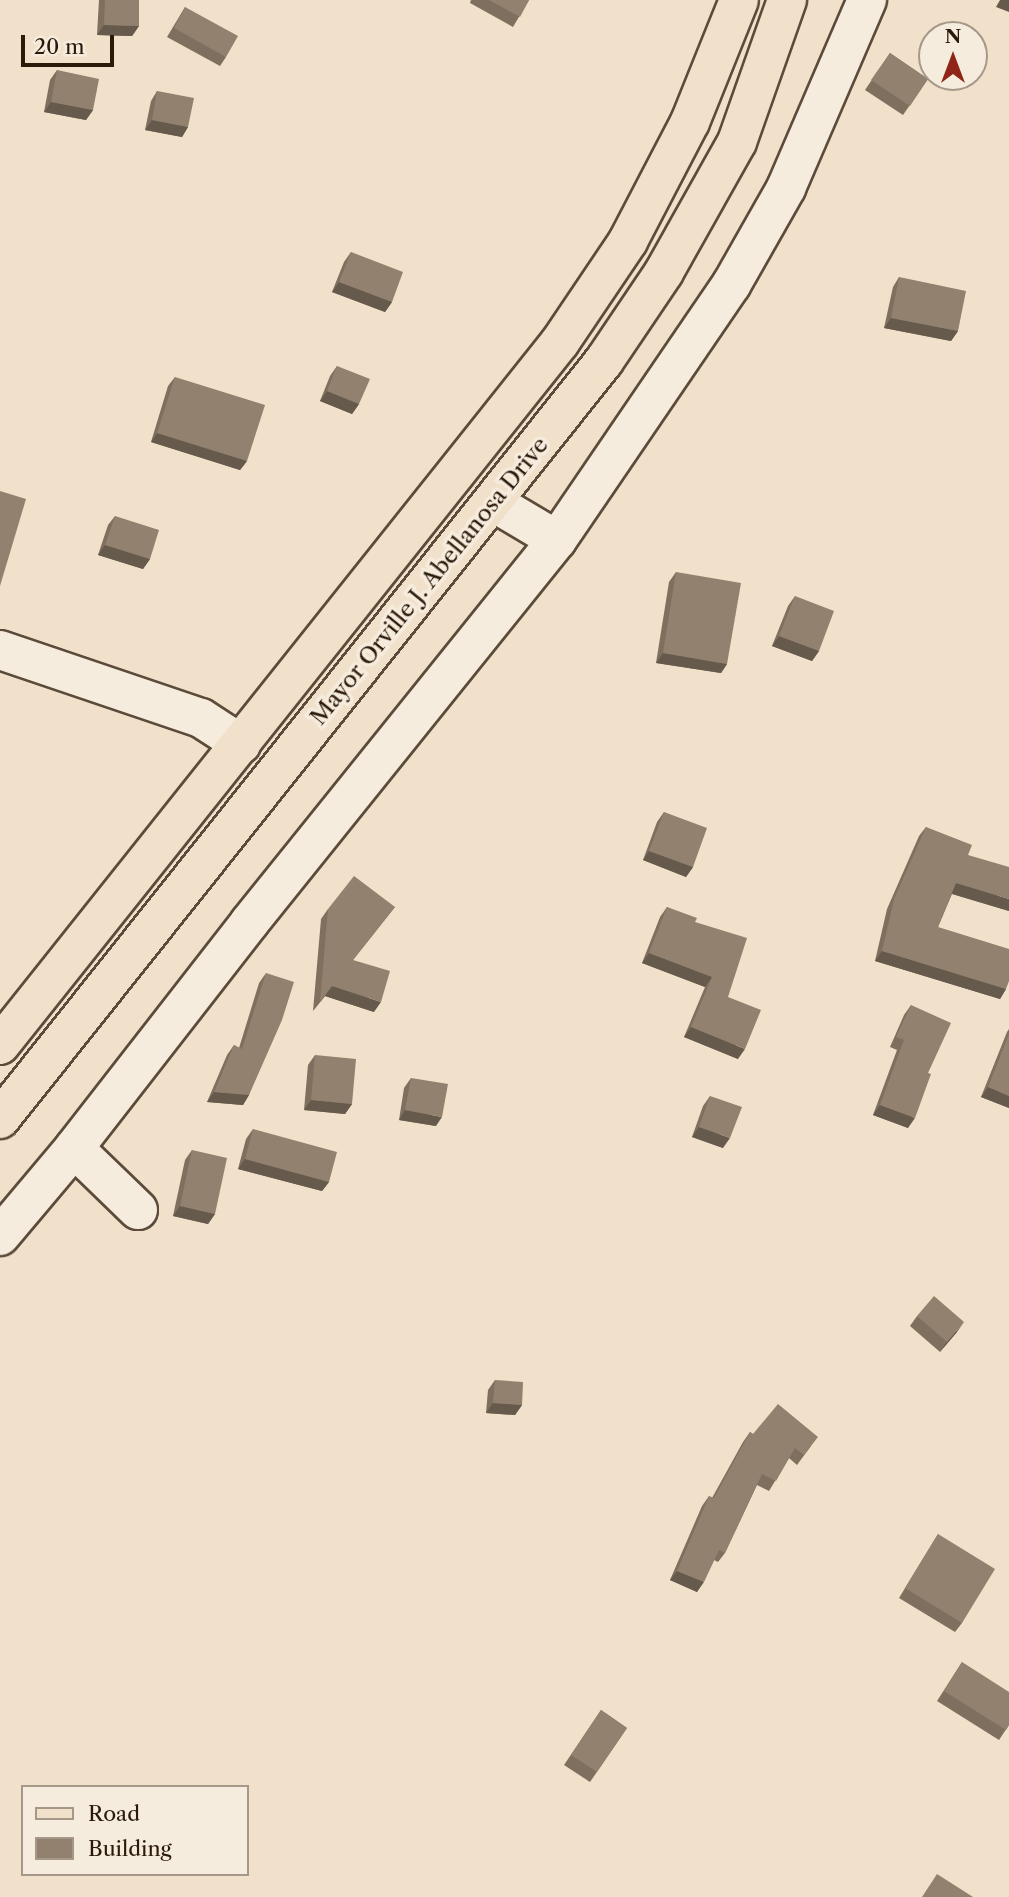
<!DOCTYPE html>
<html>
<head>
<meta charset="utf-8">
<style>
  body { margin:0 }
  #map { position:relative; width:1009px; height:1897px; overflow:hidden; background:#f1e1ca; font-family:"Libre Caslon Text",serif }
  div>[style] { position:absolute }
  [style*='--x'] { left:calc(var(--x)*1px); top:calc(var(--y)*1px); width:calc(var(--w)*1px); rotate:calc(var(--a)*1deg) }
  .roads { filter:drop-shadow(2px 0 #5c4b3a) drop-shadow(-2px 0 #5c4b3a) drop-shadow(0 2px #5c4b3a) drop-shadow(0 -2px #5c4b3a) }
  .minor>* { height:38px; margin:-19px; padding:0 19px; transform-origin:19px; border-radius:19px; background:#f6ecdd }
  .major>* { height:38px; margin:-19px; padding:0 19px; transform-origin:19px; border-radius:19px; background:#f1e1ca }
  .wall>* { inset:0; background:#7e6f5f }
  .shaded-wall>* { inset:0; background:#665a4d }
  .building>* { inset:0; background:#92816e }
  span { translate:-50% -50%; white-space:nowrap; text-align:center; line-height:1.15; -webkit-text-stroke:7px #f6ecdd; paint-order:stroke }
  .street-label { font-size:23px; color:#2b190a }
  .legend { position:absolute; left:21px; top:1785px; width:228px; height:91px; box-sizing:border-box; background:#f6ecdd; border:2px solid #a59889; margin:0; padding:9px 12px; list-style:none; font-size:21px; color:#2b190a }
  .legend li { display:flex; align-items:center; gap:14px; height:35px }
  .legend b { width:35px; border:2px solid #a59889 }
  .north { position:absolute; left:918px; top:21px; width:70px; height:70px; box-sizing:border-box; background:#f6ecdd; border:2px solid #a59889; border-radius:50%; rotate:0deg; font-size:19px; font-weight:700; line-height:28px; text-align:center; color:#2b190a }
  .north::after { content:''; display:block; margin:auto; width:24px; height:32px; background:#8f2418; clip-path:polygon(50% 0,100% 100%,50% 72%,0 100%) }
  .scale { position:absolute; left:21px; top:35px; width:93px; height:32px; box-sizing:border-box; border:4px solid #2b190a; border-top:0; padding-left:9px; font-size:21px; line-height:24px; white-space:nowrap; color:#2b190a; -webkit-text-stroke:5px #f6ecdd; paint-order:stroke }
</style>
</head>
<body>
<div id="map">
  <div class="roads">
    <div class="minor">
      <i style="--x:557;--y:540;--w:309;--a:-55.7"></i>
      <i style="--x:731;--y:285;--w:112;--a:-60.4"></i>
      <i style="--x:786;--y:188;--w:205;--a:-66.7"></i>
      <i style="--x:0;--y:650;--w:212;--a:18.7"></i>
      <i style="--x:201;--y:718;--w:48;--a:33"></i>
      <i style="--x:138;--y:1210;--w:89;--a:-135.9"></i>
      <i style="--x:74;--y:1148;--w:285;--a:-52.1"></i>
      <i style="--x:249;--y:923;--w:491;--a:-51.2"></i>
      <i style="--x:557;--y:540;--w:74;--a:-149.3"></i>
      <i style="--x:0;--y:1236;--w:115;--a:-49.9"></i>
    </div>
    <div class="major">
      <i style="--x:0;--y:1045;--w:899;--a:-51.46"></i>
      <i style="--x:560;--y:342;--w:122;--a:-56"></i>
      <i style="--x:628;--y:241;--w:134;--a:-62.5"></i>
      <i style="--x:690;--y:122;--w:131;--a:-68.1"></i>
      <i style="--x:0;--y:1119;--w:969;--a:-51.45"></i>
      <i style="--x:604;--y:361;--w:107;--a:-56"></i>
      <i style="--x:664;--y:272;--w:149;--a:-60.7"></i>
      <i style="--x:737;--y:142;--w:151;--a:-70.6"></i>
    </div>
  </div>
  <div class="wall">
    <i style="clip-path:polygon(99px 0,139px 0,139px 26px,132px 36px,97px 35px)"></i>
    <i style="clip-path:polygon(471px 0,529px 0,513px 27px,470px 3px)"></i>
    <i style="clip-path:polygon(185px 7px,226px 57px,220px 66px,167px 37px)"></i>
    <i style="clip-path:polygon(890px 53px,928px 79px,903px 115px,865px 90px)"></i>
    <i style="clip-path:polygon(57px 70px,93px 110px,86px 120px,44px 112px,50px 80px)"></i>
    <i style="clip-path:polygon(157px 91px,188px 127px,182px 137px,145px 130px,151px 101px)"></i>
    <i style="clip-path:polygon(351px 252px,392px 302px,385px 312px,332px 292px,344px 262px)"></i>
    <i style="clip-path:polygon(899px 277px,958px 331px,951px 341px,884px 328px,893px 287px)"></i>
    <i style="clip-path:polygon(337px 366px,359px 404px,352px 414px,320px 401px,330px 376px)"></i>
    <i style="clip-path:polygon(175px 377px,247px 461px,240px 470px,151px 442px,168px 386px)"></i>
    <i style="clip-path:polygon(115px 516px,150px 559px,143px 569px,98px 555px,108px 525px)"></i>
    <i style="clip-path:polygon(676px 572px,727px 664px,721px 673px,656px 663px,669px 582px)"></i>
    <i style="clip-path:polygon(795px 596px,819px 651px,812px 661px,772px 646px,788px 606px)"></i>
    <i style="clip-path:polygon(664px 812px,693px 867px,686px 877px,643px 860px,657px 822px)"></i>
    <i style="clip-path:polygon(926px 827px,968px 855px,1009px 911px,952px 894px,938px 927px,1006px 989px,1000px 999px,875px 961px,887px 909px,919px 836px)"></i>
    <i style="clip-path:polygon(395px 907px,353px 960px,374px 1012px,325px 996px,313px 1011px,321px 919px,328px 909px)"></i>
    <i style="clip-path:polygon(667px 907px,695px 922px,728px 997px,738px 1059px,684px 1037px,705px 987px,642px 963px,660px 917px)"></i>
    <i style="clip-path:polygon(266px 973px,249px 1095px,243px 1105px,207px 1102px,227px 1055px,234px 1045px,239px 1048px,259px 983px)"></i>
    <i style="clip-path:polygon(911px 1005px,928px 1073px,908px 1128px,873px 1115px,897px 1050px,890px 1047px,904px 1015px)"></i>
    <i style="clip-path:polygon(1009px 1029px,1009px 1108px,981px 1097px,1007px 1032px)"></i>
    <i style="clip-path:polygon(315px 1055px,352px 1104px,345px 1114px,304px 1110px,308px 1065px)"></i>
    <i style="clip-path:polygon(411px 1078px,436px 1126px,399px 1120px,404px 1088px)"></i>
    <i style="clip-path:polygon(710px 1096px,723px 1148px,692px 1137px,703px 1106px)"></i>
    <i style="clip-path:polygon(253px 1129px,329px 1182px,322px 1191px,238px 1169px,246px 1139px)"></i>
    <i style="clip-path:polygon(192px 1150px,215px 1214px,208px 1224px,173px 1216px,185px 1160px)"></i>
    <i style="clip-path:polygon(917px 1316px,957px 1332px,940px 1352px,910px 1326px)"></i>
    <i style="clip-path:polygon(495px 1380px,522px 1405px,515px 1415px,486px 1413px,488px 1390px)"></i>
    <i style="clip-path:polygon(750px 1432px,753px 1434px,811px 1446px,797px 1465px,789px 1458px,769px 1491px,757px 1485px,725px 1553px,718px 1562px,714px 1560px,697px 1592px,670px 1580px,702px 1506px,709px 1496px,712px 1498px,743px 1442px)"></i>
    <i style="clip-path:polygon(938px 1534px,962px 1623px,955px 1632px,899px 1598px)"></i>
    <i style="clip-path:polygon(962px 1662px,1009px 1725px,999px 1740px,937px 1701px)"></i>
    <i style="clip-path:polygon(601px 1710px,627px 1728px,590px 1782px,564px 1765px)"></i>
  </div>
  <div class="shaded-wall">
    <i style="clip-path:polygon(1000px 0,1009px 0,1009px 12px,996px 7px)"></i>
    <i style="clip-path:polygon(104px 25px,139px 26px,132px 36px,97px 35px)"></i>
    <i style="clip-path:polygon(51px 102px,93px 110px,86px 120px,44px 112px)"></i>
    <i style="clip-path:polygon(152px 120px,188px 127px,182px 137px,145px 130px)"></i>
    <i style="clip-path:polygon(339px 282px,392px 302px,385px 312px,332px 292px)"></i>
    <i style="clip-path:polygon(891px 318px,958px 331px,951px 341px,884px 328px)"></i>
    <i style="clip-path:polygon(327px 391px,359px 404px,352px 414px,320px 401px)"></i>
    <i style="clip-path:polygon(157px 433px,247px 461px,240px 470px,151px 442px)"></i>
    <i style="clip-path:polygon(105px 545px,150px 559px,143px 569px,98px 555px)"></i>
    <i style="clip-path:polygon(779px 636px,819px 651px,812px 661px,772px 646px)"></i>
    <i style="clip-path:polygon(663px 653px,727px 664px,721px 673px,656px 663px)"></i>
    <i style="clip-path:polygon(649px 851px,693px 867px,686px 877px,643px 860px)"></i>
    <i style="clip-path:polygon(956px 883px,1009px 899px,1009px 911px,949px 893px)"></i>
    <i style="clip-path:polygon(882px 951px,1006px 989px,1000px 999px,875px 961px)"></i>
    <i style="clip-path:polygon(649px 953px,712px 977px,705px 987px,642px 963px)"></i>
    <i style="clip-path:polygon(332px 986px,381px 1002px,374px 1012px,325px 996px,313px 1011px)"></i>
    <i style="clip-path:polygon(691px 1027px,745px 1049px,738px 1059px,684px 1037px)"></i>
    <i style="clip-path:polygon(988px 1087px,1009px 1096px,1009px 1108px,981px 1097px)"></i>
    <i style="clip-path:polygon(214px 1092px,249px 1095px,243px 1105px,207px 1102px)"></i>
    <i style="clip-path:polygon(311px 1100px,352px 1104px,345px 1114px,304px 1110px)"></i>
    <i style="clip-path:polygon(880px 1105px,915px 1118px,908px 1128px,873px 1115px)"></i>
    <i style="clip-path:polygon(405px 1110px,442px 1117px,436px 1126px,399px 1120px)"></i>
    <i style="clip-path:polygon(699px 1127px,730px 1138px,723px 1148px,692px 1137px)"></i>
    <i style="clip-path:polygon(245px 1159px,329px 1182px,322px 1191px,238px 1169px)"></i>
    <i style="clip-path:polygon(180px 1206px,215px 1214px,208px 1224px,173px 1216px)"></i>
    <i style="clip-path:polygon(964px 1322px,957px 1332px,940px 1352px,947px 1342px)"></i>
    <i style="clip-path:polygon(493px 1403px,522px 1405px,515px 1415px,486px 1413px)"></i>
    <i style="clip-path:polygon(677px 1571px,704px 1582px,697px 1592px,670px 1580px)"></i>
  </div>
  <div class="building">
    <i style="clip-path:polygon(105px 0,139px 0,139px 26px,104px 25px)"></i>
    <i style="clip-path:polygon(489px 0,529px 0,520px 17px)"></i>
    <i style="clip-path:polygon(185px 7px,238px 36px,226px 57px,174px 28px)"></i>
    <i style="clip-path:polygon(890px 53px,928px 79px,910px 106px,871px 80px)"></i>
    <i style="clip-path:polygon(57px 70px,99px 79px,93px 110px,51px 102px)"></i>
    <i style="clip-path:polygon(157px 91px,194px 98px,188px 127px,152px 120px)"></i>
    <i style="clip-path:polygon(351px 252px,403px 272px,392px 302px,339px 282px)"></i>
    <i style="clip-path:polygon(899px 277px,966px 291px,958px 331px,891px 318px)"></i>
    <i style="clip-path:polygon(337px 366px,370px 379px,359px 404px,327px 391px)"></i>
    <i style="clip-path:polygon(175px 377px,265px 405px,247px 461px,157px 433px)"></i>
    <i style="clip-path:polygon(0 491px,26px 499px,0 586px)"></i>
    <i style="clip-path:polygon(115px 516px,159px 530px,150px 559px,105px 545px)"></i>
    <i style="clip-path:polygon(676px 572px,741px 583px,727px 664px,663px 653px)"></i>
    <i style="clip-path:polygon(795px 596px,834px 611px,819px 651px,779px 636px)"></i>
    <i style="clip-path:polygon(664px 812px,707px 828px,693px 867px,649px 851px)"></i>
    <i style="clip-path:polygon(926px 827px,972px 845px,968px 855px,1009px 867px,1009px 899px,956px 883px,938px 927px,1009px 949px,1009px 981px,1006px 989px,882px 951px,894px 899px)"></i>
    <i style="clip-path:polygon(354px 876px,395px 907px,353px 960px,390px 971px,381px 1002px,332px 986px,320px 1002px,328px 909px)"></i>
    <i style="clip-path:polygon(667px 907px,697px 918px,695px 922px,747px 938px,728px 997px,761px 1010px,745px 1049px,691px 1027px,712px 977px,649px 953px)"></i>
    <i style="clip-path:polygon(266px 973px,294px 982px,282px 1020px,249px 1095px,214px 1092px,234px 1045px,242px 1049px)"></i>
    <i style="clip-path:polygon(911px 1005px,951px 1023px,928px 1073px,931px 1074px,915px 1118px,880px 1105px,904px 1040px,896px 1037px)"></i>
    <i style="clip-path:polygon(1009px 1034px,1009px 1096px,988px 1087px)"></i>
    <i style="clip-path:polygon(315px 1055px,356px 1059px,352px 1104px,311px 1100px)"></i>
    <i style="clip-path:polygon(411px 1078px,448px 1084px,442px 1117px,405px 1110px)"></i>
    <i style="clip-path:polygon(710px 1096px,742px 1107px,730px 1138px,699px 1127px)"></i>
    <i style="clip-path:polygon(253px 1129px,337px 1152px,329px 1182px,245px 1159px)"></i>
    <i style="clip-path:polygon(192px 1150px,227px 1158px,215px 1214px,180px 1206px)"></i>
    <i style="clip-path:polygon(934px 1296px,964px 1322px,947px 1342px,917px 1316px)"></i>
    <i style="clip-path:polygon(495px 1380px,523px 1382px,522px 1405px,493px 1403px)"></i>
    <i style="clip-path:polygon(778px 1404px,818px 1437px,804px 1455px,795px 1448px,776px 1481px,762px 1474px,725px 1553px,719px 1550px,704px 1582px,677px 1571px,709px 1496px,714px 1498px,750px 1432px,753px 1434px)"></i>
    <i style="clip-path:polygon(938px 1534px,995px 1569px,962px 1623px,905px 1588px)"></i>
    <i style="clip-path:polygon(962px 1662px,1009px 1692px,1009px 1725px,1006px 1730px,944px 1691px)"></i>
    <i style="clip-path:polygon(601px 1710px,627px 1728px,597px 1772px,571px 1755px)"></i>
    <i style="clip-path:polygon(937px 1874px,973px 1897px,922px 1897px)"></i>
  </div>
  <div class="street-label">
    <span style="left:429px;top:581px;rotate:-51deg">Mayor Orville J. Abellanosa Drive</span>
  </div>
  <ul class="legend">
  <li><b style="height:9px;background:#f1e1ca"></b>Road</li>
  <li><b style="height:19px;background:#92816e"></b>Building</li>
  </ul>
  <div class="north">N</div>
  <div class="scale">20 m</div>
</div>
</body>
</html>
